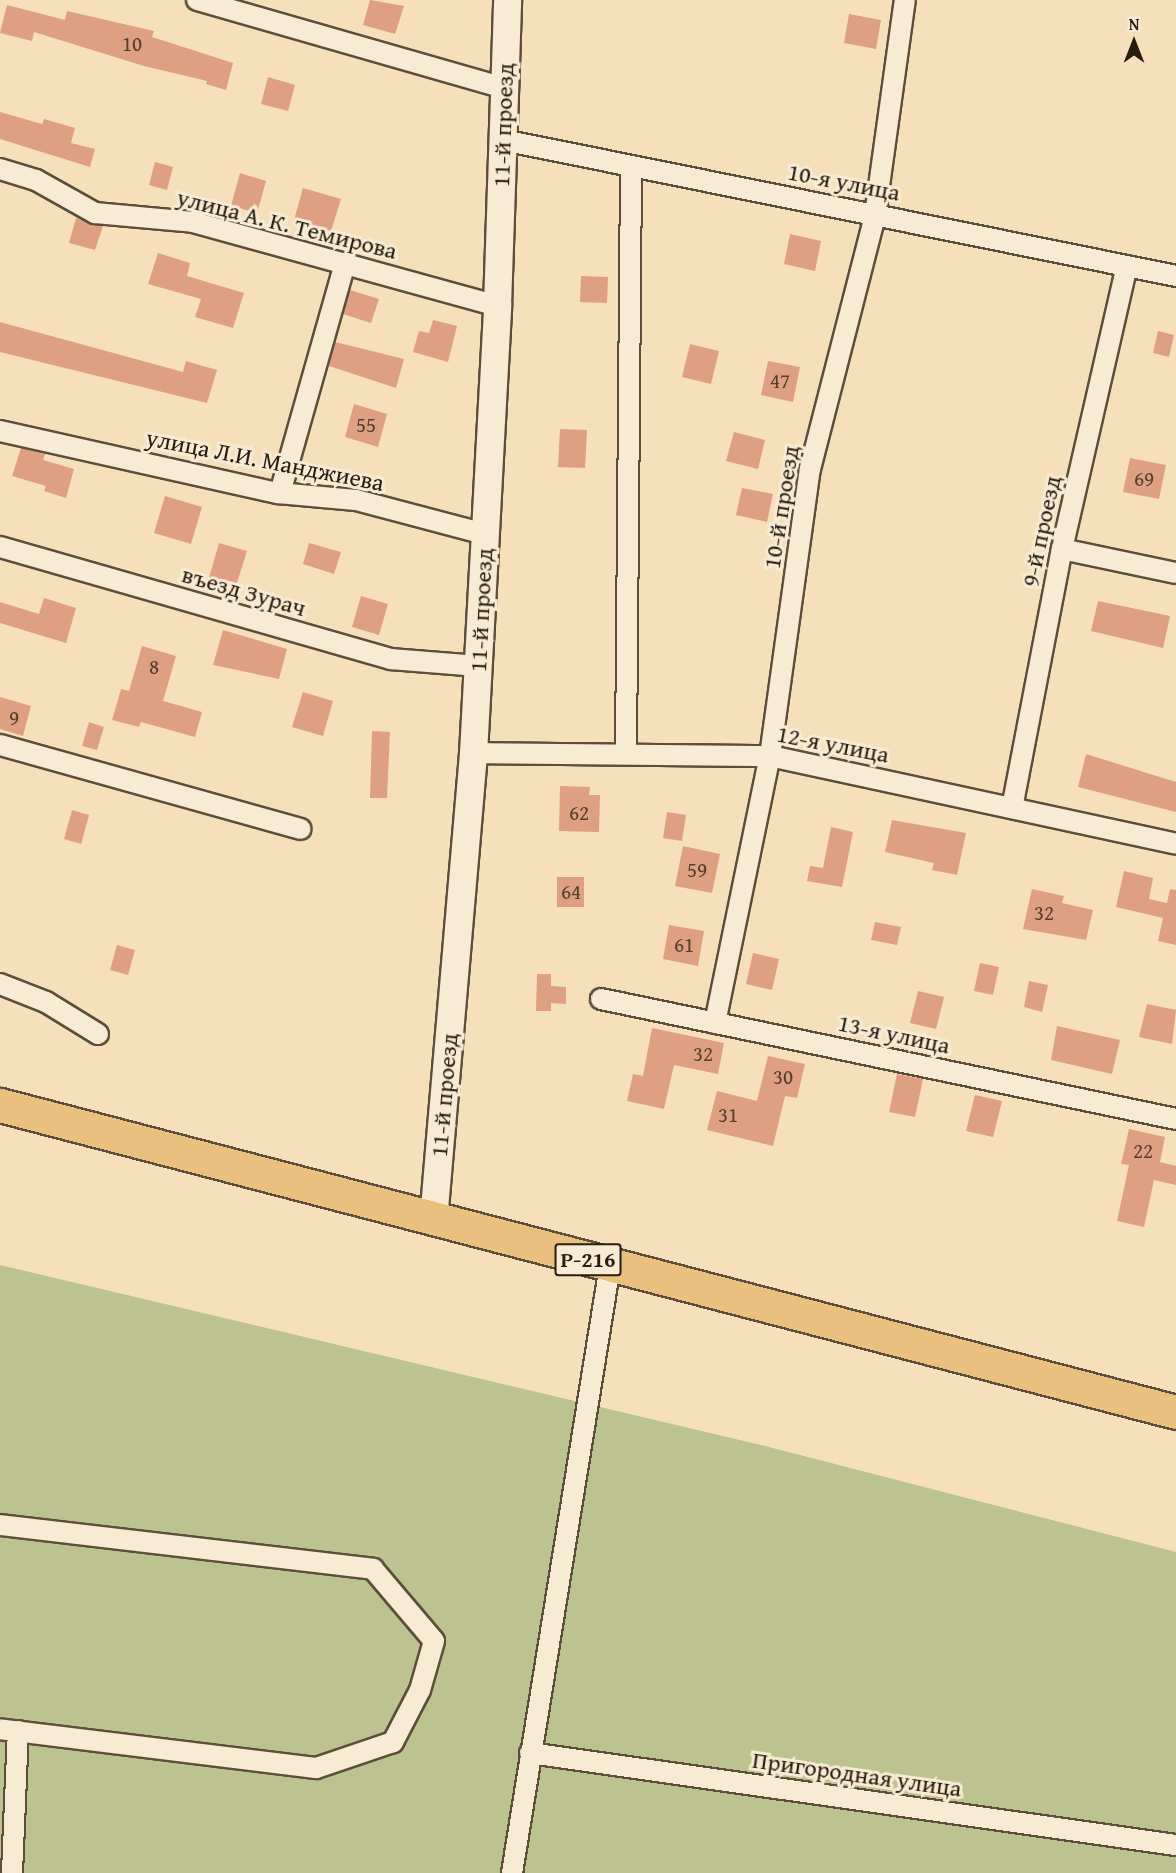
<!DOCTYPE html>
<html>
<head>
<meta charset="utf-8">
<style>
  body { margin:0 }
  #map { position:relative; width:1176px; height:1873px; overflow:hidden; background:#f5e0bb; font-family:"Gentium Book Plus",serif }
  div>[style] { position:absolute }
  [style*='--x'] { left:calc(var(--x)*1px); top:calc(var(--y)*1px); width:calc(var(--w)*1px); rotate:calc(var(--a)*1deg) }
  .green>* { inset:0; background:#bcc290 }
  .building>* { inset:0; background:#df9f83 }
  .roads { filter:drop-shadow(2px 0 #5c4e3b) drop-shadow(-2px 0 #5c4e3b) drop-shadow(0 2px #5c4e3b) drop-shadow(0 -2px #5c4e3b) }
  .street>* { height:20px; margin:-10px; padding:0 10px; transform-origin:10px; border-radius:10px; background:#f8ebd3 }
  .secondary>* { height:27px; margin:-13.5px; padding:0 13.5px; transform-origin:13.5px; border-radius:13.5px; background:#f8ebd3 }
  .highway>* { height:33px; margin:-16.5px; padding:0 16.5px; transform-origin:16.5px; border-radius:16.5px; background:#eac07e }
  span { translate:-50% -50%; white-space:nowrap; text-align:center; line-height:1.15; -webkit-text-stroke:6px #f8ebd3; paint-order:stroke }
  .number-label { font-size:21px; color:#563e2d }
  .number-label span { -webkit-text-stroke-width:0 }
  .shield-label span { padding:2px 4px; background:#f8ebd3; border:2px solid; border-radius:4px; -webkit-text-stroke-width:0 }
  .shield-label { font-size:22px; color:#291d10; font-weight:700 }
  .street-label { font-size:24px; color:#291d10 }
  .north { position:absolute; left:1104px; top:12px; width:60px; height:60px; -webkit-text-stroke:4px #f8ebd3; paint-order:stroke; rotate:0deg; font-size:16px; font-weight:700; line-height:24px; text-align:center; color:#291d10 }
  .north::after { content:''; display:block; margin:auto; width:21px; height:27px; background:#291d10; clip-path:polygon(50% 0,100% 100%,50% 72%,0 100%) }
</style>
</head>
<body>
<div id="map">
  <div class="green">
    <i style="clip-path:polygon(0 1265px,765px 1446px,1176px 1552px,1176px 1873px,0 1873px)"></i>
  </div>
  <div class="building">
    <i style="clip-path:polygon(370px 0,404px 6px,395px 34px,363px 25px)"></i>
    <i style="clip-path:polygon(7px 5px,65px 20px,67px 11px,154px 31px,152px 37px,233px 63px,226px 90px,206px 84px,207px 81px,144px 66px,34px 32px,32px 41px,0 33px)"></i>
    <i style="clip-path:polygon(849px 14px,881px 20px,876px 49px,844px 43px)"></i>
    <i style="clip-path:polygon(268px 77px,295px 85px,288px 111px,261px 104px)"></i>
    <i style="clip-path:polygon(0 112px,42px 124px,44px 119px,75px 128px,71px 143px,95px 149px,90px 167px,0 139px)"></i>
    <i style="clip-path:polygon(155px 162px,173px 167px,167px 190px,149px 185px)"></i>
    <i style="clip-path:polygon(240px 173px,266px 181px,257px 213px,231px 206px)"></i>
    <i style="clip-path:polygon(303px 188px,341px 199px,331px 231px,294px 220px)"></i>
    <i style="clip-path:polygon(76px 218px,103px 226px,95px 250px,69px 243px)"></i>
    <i style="clip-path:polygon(790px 234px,821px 241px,815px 271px,784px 264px)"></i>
    <i style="clip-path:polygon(158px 253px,190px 263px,187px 276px,244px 293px,233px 328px,195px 317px,201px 299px,148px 284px)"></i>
    <i style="clip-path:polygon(581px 276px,608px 277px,607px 303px,580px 302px)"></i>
    <i style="clip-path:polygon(350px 290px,379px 299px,371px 323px,343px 314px)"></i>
    <i style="clip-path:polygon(433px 320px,457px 326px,448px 362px,413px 352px,419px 331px,429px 333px)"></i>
    <i style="clip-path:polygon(0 322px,183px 372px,186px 361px,217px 370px,207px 403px,0 352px)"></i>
    <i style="clip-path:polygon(1158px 331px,1174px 335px,1169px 357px,1153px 353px)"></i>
    <i style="clip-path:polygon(335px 342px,404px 359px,396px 388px,329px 366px)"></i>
    <i style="clip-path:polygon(690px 344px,719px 351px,711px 384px,682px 377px)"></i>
    <i style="clip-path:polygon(768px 361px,800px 367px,793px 402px,761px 395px)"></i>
    <i style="clip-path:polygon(354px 404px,387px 414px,378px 447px,345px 437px)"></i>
    <i style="clip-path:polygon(560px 429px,587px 430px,585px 468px,558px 467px)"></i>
    <i style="clip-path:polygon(734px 432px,765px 440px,758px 469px,726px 461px)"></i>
    <i style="clip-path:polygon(21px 448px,45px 454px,43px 460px,74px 469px,66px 498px,44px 491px,46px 486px,12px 476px)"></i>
    <i style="clip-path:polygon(1130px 458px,1166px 465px,1159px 499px,1123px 492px)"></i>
    <i style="clip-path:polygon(742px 488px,773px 494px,767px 522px,736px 515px)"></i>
    <i style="clip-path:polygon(165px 496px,202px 507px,191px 544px,154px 533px)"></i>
    <i style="clip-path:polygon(219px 543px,247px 551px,236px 586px,209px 578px)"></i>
    <i style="clip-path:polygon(309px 543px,341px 552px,334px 574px,303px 564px)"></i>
    <i style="clip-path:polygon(361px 596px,388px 604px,379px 635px,352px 627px)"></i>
    <i style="clip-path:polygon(44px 598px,76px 608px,66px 643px,0 623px,0 602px,39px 614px)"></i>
    <i style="clip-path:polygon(1098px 601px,1170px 616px,1163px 648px,1091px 631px)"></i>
    <i style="clip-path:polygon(223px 630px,287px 649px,279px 679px,213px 665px)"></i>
    <i style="clip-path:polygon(142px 646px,176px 656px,163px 701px,202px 712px,195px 737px,141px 722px,139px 727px,112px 720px,121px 689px,129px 691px)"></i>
    <i style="clip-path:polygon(303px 692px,333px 701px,323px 736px,292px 727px)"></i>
    <i style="clip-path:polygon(0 697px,31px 706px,23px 736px,0 729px)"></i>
    <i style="clip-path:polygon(89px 722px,104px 727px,97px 750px,82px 746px)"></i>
    <i style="clip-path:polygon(372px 731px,390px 732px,387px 798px,370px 798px)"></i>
    <i style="clip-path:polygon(1086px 754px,1176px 782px,1176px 812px,1078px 787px)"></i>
    <i style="clip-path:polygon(560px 786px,590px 787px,589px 795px,600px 795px,599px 832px,559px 831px)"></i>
    <i style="clip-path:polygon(72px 810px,89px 815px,81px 844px,64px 839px)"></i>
    <i style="clip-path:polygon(667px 812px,686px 815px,682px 841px,663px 838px)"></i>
    <i style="clip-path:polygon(892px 820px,966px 833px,957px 875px,932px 870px,934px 863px,885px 852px)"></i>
    <i style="clip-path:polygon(831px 827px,853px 832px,842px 887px,807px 881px,810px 866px,823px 868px)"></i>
    <i style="clip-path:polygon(683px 846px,720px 854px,712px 893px,675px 886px)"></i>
    <i style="clip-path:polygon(1124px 871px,1153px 878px,1149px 899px,1167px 903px,1170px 889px,1176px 890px,1176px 945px,1158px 941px,1163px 918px,1116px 907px)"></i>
    <i style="clip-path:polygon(557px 877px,584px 877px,584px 907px,557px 907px)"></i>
    <i style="clip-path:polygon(1032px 889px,1064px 896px,1062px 903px,1093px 910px,1086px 940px,1023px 929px)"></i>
    <i style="clip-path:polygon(875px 922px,901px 927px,897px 945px,871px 940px)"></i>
    <i style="clip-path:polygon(669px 925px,704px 931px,698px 966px,663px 959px)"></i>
    <i style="clip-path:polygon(117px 945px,135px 950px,128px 975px,110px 970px)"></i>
    <i style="clip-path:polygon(753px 953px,779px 959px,772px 990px,746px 984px)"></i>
    <i style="clip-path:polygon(980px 963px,999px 967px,993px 995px,974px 991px)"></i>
    <i style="clip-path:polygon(537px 974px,551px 974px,551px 986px,566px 987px,566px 1004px,551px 1003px,551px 1011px,536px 1011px)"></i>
    <i style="clip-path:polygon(1029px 981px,1048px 985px,1042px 1012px,1024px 1007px)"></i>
    <i style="clip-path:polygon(918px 991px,944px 997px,936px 1029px,910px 1023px)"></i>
    <i style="clip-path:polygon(1147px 1004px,1176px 1010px,1172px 1044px,1139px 1037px)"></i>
    <i style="clip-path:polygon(1057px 1026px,1120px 1040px,1112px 1074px,1051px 1060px)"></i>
    <i style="clip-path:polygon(652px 1028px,724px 1043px,718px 1074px,674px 1065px,664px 1109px,627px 1101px,633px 1074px,643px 1076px)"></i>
    <i style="clip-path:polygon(768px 1056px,805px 1064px,797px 1098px,785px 1096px,773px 1146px,707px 1130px,717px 1091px,757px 1101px)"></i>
    <i style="clip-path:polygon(897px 1074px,923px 1079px,915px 1117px,889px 1112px)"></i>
    <i style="clip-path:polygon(975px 1095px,1002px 1101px,993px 1137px,966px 1131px)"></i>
    <i style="clip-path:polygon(1129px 1129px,1165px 1137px,1160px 1162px,1176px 1166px,1176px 1185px,1154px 1180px,1144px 1227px,1117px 1221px,1129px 1165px,1121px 1164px)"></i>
  </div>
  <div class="roads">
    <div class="street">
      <i style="--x:197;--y:0;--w:319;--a:16"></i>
      <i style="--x:503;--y:140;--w:687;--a:11.42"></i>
      <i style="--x:0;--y:169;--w:38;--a:17"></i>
      <i style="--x:36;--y:180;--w:68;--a:29.2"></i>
      <i style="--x:95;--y:213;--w:98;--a:5.2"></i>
      <i style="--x:193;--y:222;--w:315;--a:15.4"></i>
      <i style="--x:0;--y:431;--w:285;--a:12.6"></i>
      <i style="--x:278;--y:493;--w:78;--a:5.1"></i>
      <i style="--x:356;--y:500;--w:133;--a:14.8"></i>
      <i style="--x:280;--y:493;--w:239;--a:-74.2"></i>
      <i style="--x:0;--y:547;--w:407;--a:16"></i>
      <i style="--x:391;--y:659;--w:87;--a:4.6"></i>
      <i style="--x:1062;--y:549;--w:116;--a:11.9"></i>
      <i style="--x:0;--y:745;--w:312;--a:15.6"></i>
      <i style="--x:473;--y:753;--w:297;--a:0.6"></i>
      <i style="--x:770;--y:756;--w:415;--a:12.2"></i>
      <i style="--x:626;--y:754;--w:588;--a:-89.51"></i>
      <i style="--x:1012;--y:808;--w:264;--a:-79.1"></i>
      <i style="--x:1062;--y:549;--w:290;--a:-77.1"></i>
      <i style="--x:0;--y:984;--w:49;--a:21.4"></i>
      <i style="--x:46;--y:1002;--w:61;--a:31.6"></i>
      <i style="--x:601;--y:999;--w:587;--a:11.79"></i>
      <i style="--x:715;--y:1023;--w:273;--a:-78.4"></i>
      <i style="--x:770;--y:756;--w:290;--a:-82.1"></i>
      <i style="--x:810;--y:469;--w:262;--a:-75.6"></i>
      <i style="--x:875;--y:215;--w:217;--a:-82.1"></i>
      <i style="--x:0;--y:1525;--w:376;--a:6.7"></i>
      <i style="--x:373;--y:1569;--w:94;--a:49.7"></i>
      <i style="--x:434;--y:1641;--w:51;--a:105.9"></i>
      <i style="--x:420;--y:1690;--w:59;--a:117.4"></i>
      <i style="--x:393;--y:1742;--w:81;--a:161.3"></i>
      <i style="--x:316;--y:1768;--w:318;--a:-173"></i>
      <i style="--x:530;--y:1753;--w:653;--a:8.11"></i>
      <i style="--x:12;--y:1873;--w:142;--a:-87.6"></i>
      <i style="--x:512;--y:1873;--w:615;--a:-80.83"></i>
    </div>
    <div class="secondary">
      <i style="--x:433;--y:1220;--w:469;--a:-85.1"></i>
      <i style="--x:473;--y:753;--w:448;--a:-86.9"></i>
      <i style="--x:497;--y:306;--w:306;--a:-88.1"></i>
    </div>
    <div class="highway">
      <i style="--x:0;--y:1105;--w:1215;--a:14.63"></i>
    </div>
  </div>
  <div class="number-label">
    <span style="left:132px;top:44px">10</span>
    <span style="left:780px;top:381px">47</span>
    <span style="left:366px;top:425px">55</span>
    <span style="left:1144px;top:479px">69</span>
    <span style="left:154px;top:667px">8</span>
    <span style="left:14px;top:718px">9</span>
    <span style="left:579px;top:813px">62</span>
    <span style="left:697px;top:870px">59</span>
    <span style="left:571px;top:892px">64</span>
    <span style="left:1044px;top:913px">32</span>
    <span style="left:684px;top:945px">61</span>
    <span style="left:703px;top:1054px">32</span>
    <span style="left:783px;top:1077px">30</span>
    <span style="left:728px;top:1115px">31</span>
    <span style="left:1143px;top:1151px">22</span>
  </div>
  <div class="shield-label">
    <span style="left:588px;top:1260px">Р-216</span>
  </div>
  <div class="street-label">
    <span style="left:503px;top:125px;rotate:-88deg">11-й проезд</span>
    <span style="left:844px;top:182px;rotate:11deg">10-я улица</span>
    <span style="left:287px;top:224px;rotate:14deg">улица А. К. Темирова</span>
    <span style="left:265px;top:460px;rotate:11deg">улица Л.И. Манджиева</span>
    <span style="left:781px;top:507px;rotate:-81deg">10-й проезд</span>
    <span style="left:1041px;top:531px;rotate:-78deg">9-й проезд</span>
    <span style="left:244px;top:591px;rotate:16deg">въезд Зурач</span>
    <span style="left:481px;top:610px;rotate:-87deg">11-й проезд</span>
    <span style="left:833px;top:744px;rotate:11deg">12-я улица</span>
    <span style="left:894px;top:1034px;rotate:12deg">13-я улица</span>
    <span style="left:444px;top:1095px;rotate:-85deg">11-й проезд</span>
    <span style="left:857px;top:1774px;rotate:8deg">Пригородная улица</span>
  </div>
  <div class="north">N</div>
</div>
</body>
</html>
